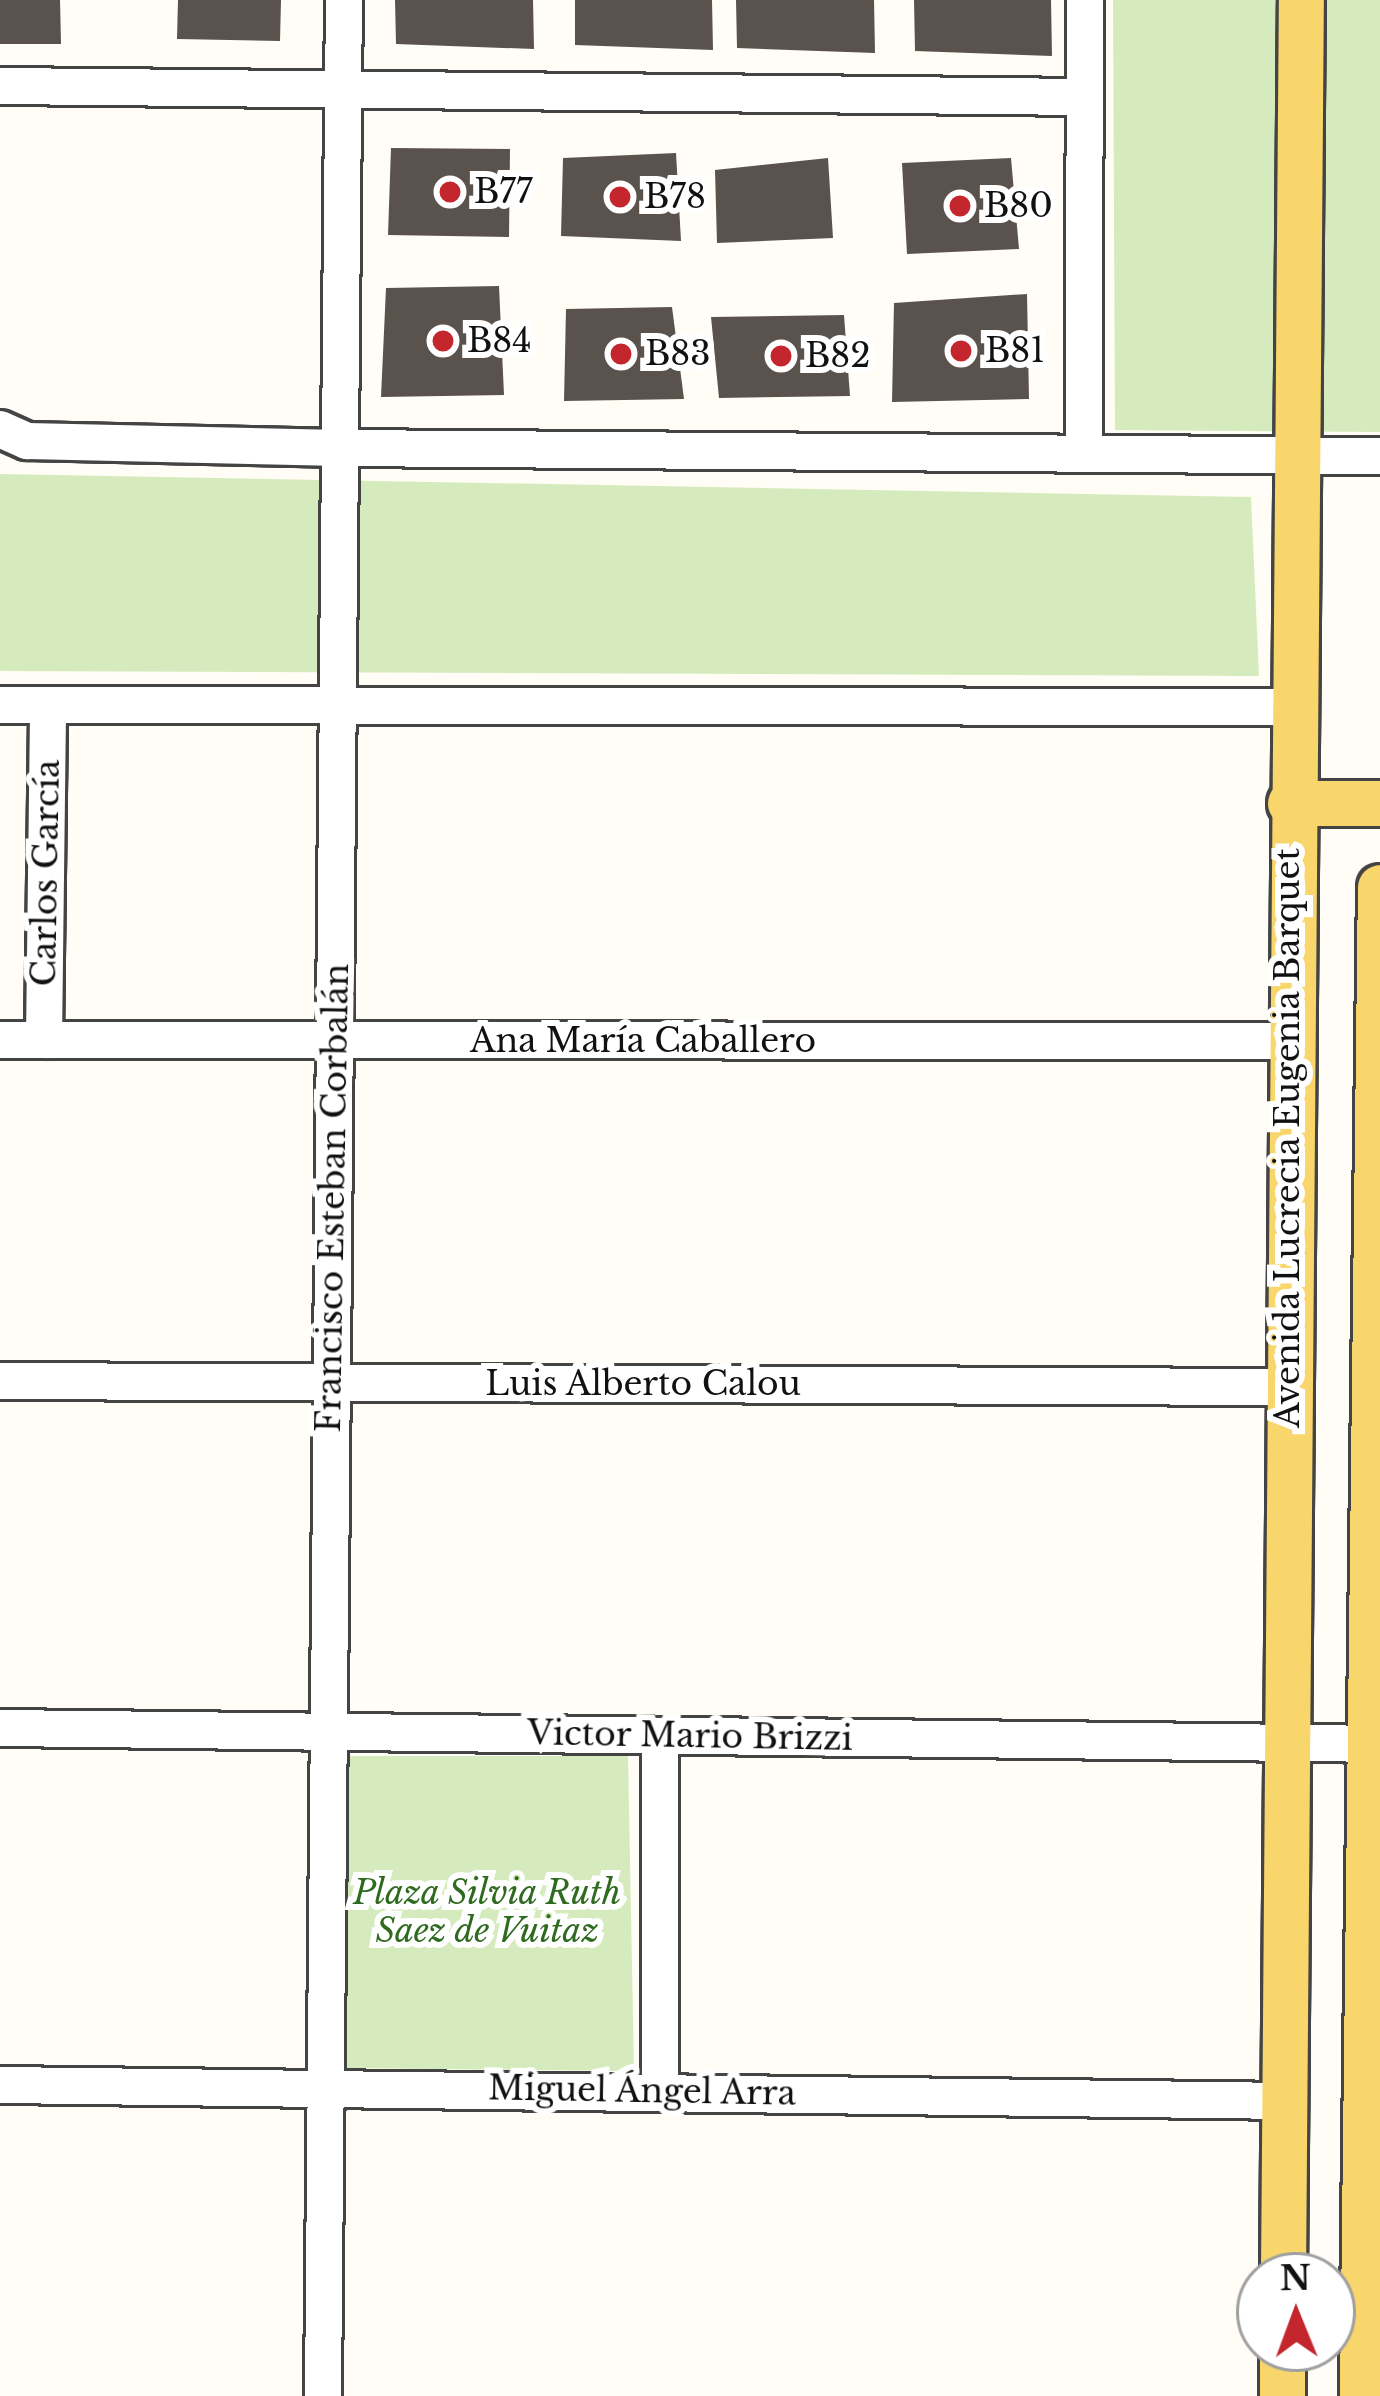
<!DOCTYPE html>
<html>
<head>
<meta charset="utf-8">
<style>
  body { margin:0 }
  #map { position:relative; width:1380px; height:2396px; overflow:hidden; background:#fffdf5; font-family:"Libre Baskerville",serif }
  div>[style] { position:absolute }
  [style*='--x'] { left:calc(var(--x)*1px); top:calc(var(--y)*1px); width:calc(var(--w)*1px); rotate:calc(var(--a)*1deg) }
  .green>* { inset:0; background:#d5ebbd }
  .building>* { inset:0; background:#5a524d }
  .roads { filter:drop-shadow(3px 0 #444) drop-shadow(-3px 0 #444) drop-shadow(0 3px #444) drop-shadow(0 -3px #444) }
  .minor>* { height:36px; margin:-18px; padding:0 18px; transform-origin:18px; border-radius:18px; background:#fff }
  .major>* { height:45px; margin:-22.5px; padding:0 22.5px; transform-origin:22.5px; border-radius:22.5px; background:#f9d66b }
  .dots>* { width:33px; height:33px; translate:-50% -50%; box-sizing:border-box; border:6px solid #fff; border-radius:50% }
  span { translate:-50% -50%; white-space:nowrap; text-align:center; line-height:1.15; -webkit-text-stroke:12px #fff; paint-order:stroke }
  .poi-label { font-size:33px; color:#111 }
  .left { translate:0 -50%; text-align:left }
  .street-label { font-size:33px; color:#111 }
  .park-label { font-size:33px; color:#2f6b1f; font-style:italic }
  .north { position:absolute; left:1236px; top:2252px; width:120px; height:120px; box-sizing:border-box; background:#fff; border:3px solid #a0a0a0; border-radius:50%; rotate:359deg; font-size:33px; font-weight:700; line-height:48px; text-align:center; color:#111 }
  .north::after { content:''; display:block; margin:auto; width:42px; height:54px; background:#c4262e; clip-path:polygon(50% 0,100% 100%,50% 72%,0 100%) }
</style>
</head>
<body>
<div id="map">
  <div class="green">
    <i style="clip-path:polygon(1113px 0,1380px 0,1380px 432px,1115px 430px)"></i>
    <i style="clip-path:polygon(0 474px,1251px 497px,1259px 676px,0 671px)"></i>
    <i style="clip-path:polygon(344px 1756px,628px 1756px,634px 2071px,344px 2068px)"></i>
  </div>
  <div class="building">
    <i style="clip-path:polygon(0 0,60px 0,61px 44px,0 44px)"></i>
    <i style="clip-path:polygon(178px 0,281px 0,280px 41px,177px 39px)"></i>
    <i style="clip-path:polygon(395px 0,533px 0,534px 49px,396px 44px)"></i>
    <i style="clip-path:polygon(575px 0,712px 0,713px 50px,575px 45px)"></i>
    <i style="clip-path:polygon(736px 0,874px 0,875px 53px,737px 48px)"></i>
    <i style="clip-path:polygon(914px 0,1051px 0,1052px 56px,915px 51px)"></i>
    <i style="clip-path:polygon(391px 148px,510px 149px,509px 237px,388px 235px)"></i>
    <i style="clip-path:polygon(676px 153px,681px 241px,561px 236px,563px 158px)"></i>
    <i style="clip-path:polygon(828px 158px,833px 238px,717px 243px,715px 170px)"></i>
    <i style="clip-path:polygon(1011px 158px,1019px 249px,907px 254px,902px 163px)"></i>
    <i style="clip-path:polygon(499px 286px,504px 395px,381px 397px,386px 288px)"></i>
    <i style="clip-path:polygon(1027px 294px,1029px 399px,892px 402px,894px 303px)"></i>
    <i style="clip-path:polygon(672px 307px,684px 399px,564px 401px,566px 309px)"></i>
    <i style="clip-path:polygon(844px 315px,850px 396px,719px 398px,711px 317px)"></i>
  </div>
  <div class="roads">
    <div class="minor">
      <i style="--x:0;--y:86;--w:1085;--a:0.58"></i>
      <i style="--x:0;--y:429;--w:30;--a:24"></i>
      <i style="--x:27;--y:441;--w:313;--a:1.3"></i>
      <i style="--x:340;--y:448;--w:1040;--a:0.44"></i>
      <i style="--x:1084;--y:454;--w:454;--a:-89.9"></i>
      <i style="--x:0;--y:705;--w:1293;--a:0.09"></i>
      <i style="--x:0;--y:1040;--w:1287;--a:0.04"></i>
      <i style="--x:44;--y:1040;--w:334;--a:-89.3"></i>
      <i style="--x:0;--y:1381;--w:1285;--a:0.27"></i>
      <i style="--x:0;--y:1728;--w:1380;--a:0.66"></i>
      <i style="--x:660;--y:1736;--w:354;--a:90"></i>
      <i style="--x:0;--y:2085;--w:1283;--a:0.71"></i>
      <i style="--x:323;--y:2396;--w:2396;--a:-89.5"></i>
    </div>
    <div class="major">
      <i style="--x:1290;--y:803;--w:90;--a:0"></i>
      <i style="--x:1283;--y:2276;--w:2276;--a:-89.55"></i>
      <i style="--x:1282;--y:2396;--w:48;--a:-90"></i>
      <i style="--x:1362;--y:2396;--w:1509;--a:-89.32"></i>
    </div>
  </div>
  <div class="dots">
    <i style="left:450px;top:192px;background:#c4262e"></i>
    <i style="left:620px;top:197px;background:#c4262e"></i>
    <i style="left:960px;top:206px;background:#c4262e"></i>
    <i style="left:443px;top:341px;background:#c4262e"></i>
    <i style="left:961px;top:351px;background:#c4262e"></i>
    <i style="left:621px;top:354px;background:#c4262e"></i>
    <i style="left:781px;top:356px;background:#c4262e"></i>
  </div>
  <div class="poi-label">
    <span class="left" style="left:474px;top:192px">B77</span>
    <span class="left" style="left:644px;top:197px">B78</span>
    <span class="left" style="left:984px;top:206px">B80</span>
    <span class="left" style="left:467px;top:341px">B84</span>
    <span class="left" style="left:985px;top:351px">B81</span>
    <span class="left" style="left:645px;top:354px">B83</span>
    <span class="left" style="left:805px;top:356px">B82</span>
  </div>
  <div class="street-label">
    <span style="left:46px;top:873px;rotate:-89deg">Carlos García</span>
    <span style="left:643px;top:1041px">Ana María Caballero</span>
    <span style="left:1288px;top:1138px;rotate:-90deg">Avenida Lucrecia Eugenia Barquet</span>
    <span style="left:333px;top:1198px;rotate:-89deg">Francisco Esteban Corbalán</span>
    <span style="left:643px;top:1384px">Luis Alberto Calou</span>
    <span style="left:690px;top:1736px;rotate:1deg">Victor Mario Brizzi</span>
    <span style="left:642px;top:2091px;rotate:1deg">Miguel Ángel Arra</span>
  </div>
  <div class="park-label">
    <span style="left:487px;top:1912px">Plaza Silvia Ruth<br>Saez de Vuitaz</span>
  </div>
  <div class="north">N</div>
</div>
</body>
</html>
